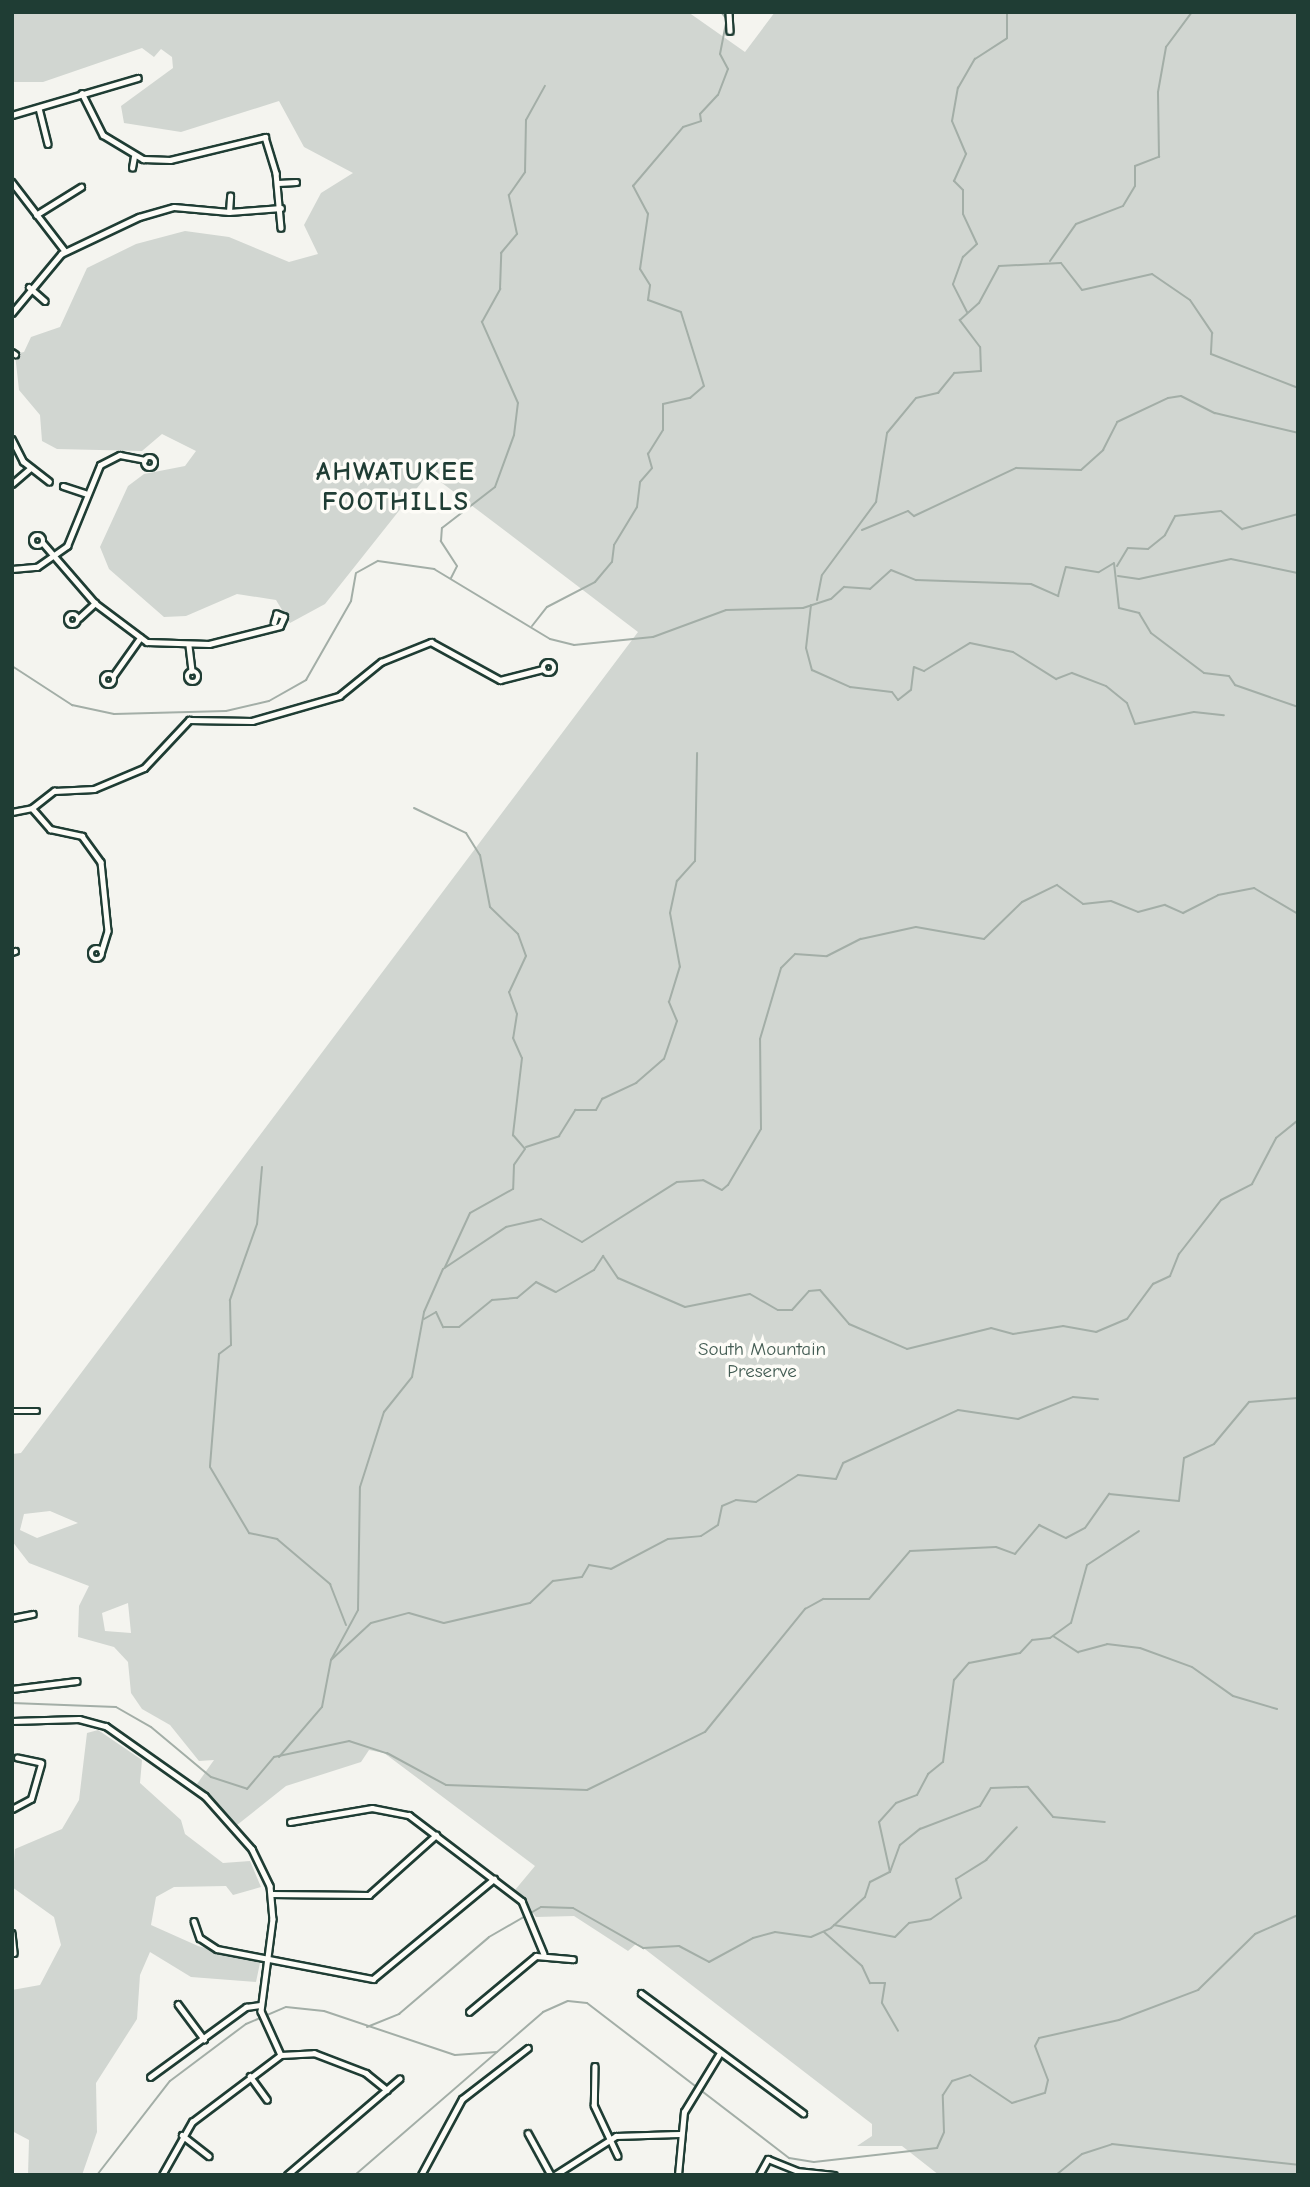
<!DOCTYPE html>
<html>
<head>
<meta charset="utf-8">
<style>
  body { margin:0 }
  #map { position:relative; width:1310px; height:2187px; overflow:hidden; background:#f4f4ef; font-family:"Comic Neue",sans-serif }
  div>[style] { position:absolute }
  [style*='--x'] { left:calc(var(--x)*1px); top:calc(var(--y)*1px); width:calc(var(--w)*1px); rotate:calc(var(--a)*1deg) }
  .green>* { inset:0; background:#d1d6d1 }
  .stream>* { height:2px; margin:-1px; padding:0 1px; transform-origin:1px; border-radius:1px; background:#a3aea7 }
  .roads { filter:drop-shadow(2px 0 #1f3d34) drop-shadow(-2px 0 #1f3d34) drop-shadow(0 2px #1f3d34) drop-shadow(0 -2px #1f3d34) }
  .minor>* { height:4.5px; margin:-2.25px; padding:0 2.25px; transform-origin:2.25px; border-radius:2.25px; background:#fdfcf7 }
  .minor>.ring { margin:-2.25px; padding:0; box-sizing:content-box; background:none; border:4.5px solid #fdfcf7; border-radius:50% }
  span { translate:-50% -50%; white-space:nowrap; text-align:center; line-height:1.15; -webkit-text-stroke:7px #fdfcf7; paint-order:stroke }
  .park-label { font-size:19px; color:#435c53 }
  .district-label { font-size:26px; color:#1f3d34; font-weight:700; letter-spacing:2px }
  .frame { position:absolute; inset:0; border:14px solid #1f3d34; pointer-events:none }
</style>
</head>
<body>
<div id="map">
  <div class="green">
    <i style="clip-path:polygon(evenodd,12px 12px,688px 12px,745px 52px,775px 12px,1298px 12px,1298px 2175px,939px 2175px,902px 2146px,857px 2146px,872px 2136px,872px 2124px,637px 1943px,628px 1951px,574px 1916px,536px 1917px,515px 1890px,535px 1866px,384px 1753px,369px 1750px,361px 1762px,286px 1786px,237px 1825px,197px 1784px,214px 1760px,199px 1761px,170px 1725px,142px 1709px,131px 1693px,128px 1662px,114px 1647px,78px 1637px,79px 1606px,89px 1586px,29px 1563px,12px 1541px,12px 1454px,21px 1453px,638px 632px,429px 473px,325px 604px,290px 623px,276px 600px,237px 594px,186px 616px,164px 617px,109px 569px,100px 547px,128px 486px,144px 474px,185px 466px,196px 451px,162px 434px,142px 451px,57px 449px,42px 441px,40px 415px,19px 390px,15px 354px,24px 352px,31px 337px,60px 327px,87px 268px,136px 244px,185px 231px,229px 237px,289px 262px,318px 254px,304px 225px,321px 193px,353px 173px,304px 147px,279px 101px,181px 132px,124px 123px,121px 106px,173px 68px,172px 57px,161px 49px,154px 57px,142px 48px,43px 82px,12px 82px,12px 12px,50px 1511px,78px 1523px,37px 1538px,20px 1530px,24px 1514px,50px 1511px,12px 12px,128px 1603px,131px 1633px,105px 1631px,102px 1613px,128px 1603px)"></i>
    <i style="clip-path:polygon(98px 1730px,142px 1760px,140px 1783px,181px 1820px,185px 1834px,223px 1863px,250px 1861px,261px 1887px,233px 1895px,226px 1886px,174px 1887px,156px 1897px,151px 1925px,198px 1946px,260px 1963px,256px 1982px,191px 1977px,150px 1952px,140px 1975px,137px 2019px,96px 2083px,97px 2132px,82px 2175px,28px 2175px,29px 2140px,12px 2131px,12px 1990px,40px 1985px,61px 1945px,54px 1917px,12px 1887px,15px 1849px,62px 1829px,79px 1800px,87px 1733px)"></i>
  </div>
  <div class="stream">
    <i style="--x:1050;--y:261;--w:45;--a:-54.9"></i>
    <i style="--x:1076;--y:224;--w:50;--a:-21"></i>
    <i style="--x:1123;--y:206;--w:23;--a:-59"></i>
    <i style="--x:1135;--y:186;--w:20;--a:-90"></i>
    <i style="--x:1135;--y:166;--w:26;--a:-21"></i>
    <i style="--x:1159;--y:157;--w:65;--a:-90.9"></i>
    <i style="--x:1158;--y:92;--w:46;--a:-79.9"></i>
    <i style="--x:1166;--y:47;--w:44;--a:-53.4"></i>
    <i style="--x:967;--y:312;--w:31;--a:-117"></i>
    <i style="--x:953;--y:284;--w:29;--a:-70"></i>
    <i style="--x:963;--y:257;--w:19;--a:-43"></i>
    <i style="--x:977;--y:244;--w:33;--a:-115"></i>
    <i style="--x:963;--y:214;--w:24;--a:-90"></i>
    <i style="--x:963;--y:190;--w:13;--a:-135"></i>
    <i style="--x:954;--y:181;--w:30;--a:-66"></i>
    <i style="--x:966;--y:154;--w:36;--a:-113"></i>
    <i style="--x:952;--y:121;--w:34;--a:-80"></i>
    <i style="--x:958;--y:88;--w:34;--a:-60"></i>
    <i style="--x:975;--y:59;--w:38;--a:-33"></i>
    <i style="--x:1007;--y:38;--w:26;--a:-90"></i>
    <i style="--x:862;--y:530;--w:50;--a:-22.4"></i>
    <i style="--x:908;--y:511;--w:8;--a:40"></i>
    <i style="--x:914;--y:516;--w:113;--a:-25.2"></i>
    <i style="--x:1016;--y:468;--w:65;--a:1.8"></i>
    <i style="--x:1081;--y:470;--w:30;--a:-42"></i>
    <i style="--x:1103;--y:450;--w:31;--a:-63"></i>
    <i style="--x:1117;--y:422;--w:56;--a:-25.2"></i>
    <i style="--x:1168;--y:398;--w:13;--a:-9"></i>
    <i style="--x:1181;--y:396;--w:38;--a:27"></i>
    <i style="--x:1215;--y:413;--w:85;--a:13.5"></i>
    <i style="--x:1117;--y:566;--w:21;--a:-59"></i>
    <i style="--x:1128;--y:548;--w:20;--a:3"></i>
    <i style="--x:1148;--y:549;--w:22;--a:-39"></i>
    <i style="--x:1165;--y:535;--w:21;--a:-62"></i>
    <i style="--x:1175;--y:516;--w:46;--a:-6.2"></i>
    <i style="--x:1221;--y:511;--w:28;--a:41"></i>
    <i style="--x:1242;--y:529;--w:58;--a:-15"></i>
    <i style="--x:1118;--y:576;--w:21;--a:8"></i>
    <i style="--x:1139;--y:579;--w:94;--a:-12.3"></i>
    <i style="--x:1231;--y:559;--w:68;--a:11.8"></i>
    <i style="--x:451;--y:578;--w:13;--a:-63"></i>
    <i style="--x:457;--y:566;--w:30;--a:-123"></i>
    <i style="--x:441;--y:541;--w:13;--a:-86"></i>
    <i style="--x:442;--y:528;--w:67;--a:-37.7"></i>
    <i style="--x:495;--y:487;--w:55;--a:-69.9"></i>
    <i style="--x:514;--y:435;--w:32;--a:-83"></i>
    <i style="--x:518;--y:403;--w:89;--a:-114"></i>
    <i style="--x:482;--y:322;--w:38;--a:-61"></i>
    <i style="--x:500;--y:289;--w:36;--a:-88"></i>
    <i style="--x:501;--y:253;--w:25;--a:-50"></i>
    <i style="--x:517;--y:234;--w:40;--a:-102"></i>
    <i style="--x:509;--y:195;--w:28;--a:-55"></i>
    <i style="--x:525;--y:172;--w:52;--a:-88.9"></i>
    <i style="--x:526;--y:120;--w:39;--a:-61"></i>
    <i style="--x:817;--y:600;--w:25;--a:-79"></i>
    <i style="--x:822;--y:575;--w:91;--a:-53.5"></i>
    <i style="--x:876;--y:502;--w:70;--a:-80.9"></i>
    <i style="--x:887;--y:433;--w:45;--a:-50.4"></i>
    <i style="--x:916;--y:398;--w:23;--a:-13"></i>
    <i style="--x:938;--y:393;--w:26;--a:-51"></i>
    <i style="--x:954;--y:373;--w:27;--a:-4"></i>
    <i style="--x:981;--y:371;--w:24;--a:-92"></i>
    <i style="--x:980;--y:347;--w:34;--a:-127"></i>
    <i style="--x:960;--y:320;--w:25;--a:-42"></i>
    <i style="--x:979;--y:303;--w:42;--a:-61.6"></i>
    <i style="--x:999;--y:266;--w:62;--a:-2.8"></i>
    <i style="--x:1061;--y:263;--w:34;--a:52"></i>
    <i style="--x:1082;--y:290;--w:72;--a:-12.9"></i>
    <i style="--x:1152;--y:274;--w:46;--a:34.4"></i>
    <i style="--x:1190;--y:300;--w:40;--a:56"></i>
    <i style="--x:1212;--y:333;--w:21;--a:93"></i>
    <i style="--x:1211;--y:354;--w:93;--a:21.3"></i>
    <i style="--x:811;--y:605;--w:43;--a:96.6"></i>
    <i style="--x:806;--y:648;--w:23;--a:75"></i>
    <i style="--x:812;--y:670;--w:42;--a:24.1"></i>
    <i style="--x:850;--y:687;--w:42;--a:6.8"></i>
    <i style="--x:892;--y:692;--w:10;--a:53"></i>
    <i style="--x:898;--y:700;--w:16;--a:-38"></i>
    <i style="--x:911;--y:690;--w:23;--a:-83"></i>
    <i style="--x:914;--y:667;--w:11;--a:22"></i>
    <i style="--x:924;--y:671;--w:54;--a:-31.3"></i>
    <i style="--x:970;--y:643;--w:44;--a:11.8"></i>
    <i style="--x:1013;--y:652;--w:51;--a:32.1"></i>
    <i style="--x:1056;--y:679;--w:17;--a:-21"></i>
    <i style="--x:1072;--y:673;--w:36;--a:21"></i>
    <i style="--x:1106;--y:686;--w:27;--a:39"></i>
    <i style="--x:1127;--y:703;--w:22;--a:69"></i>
    <i style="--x:1135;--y:724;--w:60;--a:-11.5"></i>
    <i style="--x:1194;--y:712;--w:30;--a:6"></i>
    <i style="--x:532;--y:626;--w:24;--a:-52"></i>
    <i style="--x:547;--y:607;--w:54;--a:-27.5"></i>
    <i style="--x:595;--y:582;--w:26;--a:-50"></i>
    <i style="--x:612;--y:562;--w:17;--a:-83"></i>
    <i style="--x:614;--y:545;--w:44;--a:-58.8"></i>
    <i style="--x:637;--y:507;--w:25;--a:-83"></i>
    <i style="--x:640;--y:482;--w:18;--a:-49"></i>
    <i style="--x:652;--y:468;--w:15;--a:-106"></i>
    <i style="--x:648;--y:454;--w:28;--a:-58"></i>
    <i style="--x:663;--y:430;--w:26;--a:-90"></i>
    <i style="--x:663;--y:404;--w:28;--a:-13"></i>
    <i style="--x:690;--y:398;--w:18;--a:-41"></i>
    <i style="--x:704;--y:386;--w:77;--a:-107.3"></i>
    <i style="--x:681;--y:312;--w:35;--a:-160"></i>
    <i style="--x:648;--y:300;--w:15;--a:-82"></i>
    <i style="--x:650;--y:285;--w:19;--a:-122"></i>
    <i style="--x:640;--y:269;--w:56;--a:-81.7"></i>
    <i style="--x:648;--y:214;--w:32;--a:-118"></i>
    <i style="--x:633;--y:186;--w:77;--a:-49.7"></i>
    <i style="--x:683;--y:127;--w:19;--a:-18"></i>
    <i style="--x:701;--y:121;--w:7;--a:-98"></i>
    <i style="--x:700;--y:114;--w:26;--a:-47"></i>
    <i style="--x:718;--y:95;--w:28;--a:-69"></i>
    <i style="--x:728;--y:69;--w:17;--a:-118"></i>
    <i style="--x:720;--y:54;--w:36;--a:-79"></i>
    <i style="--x:727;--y:19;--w:9;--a:-131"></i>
    <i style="--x:12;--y:666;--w:72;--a:33"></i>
    <i style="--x:72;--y:705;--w:43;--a:12.1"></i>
    <i style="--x:114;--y:714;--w:112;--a:-1.5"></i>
    <i style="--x:226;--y:711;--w:44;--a:-13.1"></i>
    <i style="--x:269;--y:701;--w:43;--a:-29.6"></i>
    <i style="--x:306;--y:680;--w:91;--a:-60.3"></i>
    <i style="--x:351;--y:601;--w:28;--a:-80"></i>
    <i style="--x:356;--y:573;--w:25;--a:-29"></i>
    <i style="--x:378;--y:561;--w:57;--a:8.1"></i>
    <i style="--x:434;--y:569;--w:135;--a:31.1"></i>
    <i style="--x:550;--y:639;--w:25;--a:14"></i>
    <i style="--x:574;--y:645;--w:79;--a:-5.8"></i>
    <i style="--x:653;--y:637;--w:78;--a:-20.3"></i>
    <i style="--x:726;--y:610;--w:77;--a:-1.5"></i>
    <i style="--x:803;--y:608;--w:29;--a:-18"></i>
    <i style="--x:831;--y:599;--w:18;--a:-43"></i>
    <i style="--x:844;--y:587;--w:26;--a:4"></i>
    <i style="--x:870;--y:589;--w:28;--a:-42"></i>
    <i style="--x:891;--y:570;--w:27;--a:22"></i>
    <i style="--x:916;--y:580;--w:115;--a:2"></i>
    <i style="--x:1031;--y:584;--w:30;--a:24"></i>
    <i style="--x:1058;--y:596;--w:30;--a:-75"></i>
    <i style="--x:1066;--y:567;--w:33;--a:9"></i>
    <i style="--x:1099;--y:572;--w:17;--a:-31"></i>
    <i style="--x:1114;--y:563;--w:45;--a:83.7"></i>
    <i style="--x:1119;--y:608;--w:21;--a:14"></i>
    <i style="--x:1139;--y:613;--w:23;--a:59"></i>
    <i style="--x:1151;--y:633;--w:66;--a:37"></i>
    <i style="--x:1204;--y:673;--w:25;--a:7"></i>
    <i style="--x:1229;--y:676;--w:11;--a:56"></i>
    <i style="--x:1235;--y:685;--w:67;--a:19.2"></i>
    <i style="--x:414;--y:808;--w:58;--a:25.7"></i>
    <i style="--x:466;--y:833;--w:26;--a:58"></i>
    <i style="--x:480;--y:855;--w:53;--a:79.1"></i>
    <i style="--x:490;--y:907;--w:39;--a:44"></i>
    <i style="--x:518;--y:934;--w:23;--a:70"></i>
    <i style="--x:526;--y:956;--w:40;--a:115"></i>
    <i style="--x:509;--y:992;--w:23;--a:70"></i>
    <i style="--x:517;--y:1014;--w:24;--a:99"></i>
    <i style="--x:513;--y:1038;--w:22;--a:66"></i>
    <i style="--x:522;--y:1058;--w:78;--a:96.7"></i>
    <i style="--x:513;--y:1135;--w:18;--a:49"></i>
    <i style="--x:525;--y:1149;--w:19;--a:125"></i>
    <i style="--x:514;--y:1165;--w:24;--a:92"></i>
    <i style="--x:513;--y:1189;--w:49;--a:150.8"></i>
    <i style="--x:470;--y:1213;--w:60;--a:114.8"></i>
    <i style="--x:526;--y:1147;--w:35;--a:-18"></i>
    <i style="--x:559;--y:1136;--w:31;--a:-58"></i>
    <i style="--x:575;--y:1110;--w:21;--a:0"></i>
    <i style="--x:596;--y:1110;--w:13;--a:-61"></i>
    <i style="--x:602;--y:1099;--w:38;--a:-25"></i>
    <i style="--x:636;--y:1083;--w:37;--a:-41"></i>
    <i style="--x:664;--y:1059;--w:40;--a:-71.1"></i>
    <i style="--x:677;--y:1021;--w:21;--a:-113"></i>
    <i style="--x:669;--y:1002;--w:37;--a:-73"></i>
    <i style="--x:680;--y:967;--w:55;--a:-100.5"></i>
    <i style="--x:670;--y:913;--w:33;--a:-78"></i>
    <i style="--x:677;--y:881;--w:27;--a:-48"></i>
    <i style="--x:695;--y:861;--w:108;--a:-88.9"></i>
    <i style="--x:262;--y:1167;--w:57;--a:95"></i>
    <i style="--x:257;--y:1224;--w:81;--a:109.6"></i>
    <i style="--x:230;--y:1300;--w:45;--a:88.7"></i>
    <i style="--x:231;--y:1345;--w:15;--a:143"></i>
    <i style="--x:219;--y:1354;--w:113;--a:94.6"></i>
    <i style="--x:210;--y:1467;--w:77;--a:59.4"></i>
    <i style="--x:249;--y:1533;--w:29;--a:12"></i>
    <i style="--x:277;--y:1539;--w:70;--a:40.3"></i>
    <i style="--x:330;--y:1584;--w:44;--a:68.7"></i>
    <i style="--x:424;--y:1319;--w:14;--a:-30"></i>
    <i style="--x:436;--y:1312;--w:17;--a:65"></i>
    <i style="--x:443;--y:1327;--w:16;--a:0"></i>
    <i style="--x:459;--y:1327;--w:43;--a:-39.3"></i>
    <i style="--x:492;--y:1300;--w:25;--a:-5"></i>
    <i style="--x:517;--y:1298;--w:25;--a:-40"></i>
    <i style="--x:536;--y:1282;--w:22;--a:27"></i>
    <i style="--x:556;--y:1292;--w:44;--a:-30.1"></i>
    <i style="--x:594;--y:1270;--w:17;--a:-57"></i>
    <i style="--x:603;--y:1256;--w:27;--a:56"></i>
    <i style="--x:618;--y:1278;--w:73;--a:23.4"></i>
    <i style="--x:685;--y:1307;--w:66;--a:-11.3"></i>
    <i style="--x:750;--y:1294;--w:32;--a:30"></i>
    <i style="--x:778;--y:1310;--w:14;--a:0"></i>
    <i style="--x:792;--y:1310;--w:25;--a:-48"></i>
    <i style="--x:809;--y:1291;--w:11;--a:-5"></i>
    <i style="--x:820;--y:1290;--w:45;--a:49.5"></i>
    <i style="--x:849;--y:1324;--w:63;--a:23.3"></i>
    <i style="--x:907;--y:1349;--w:87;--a:-14"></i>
    <i style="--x:991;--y:1328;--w:23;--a:15"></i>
    <i style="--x:1013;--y:1334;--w:51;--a:-9.1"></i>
    <i style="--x:1063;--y:1326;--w:34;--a:10"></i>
    <i style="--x:1096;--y:1332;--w:34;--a:-23"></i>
    <i style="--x:1127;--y:1319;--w:44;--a:-53.4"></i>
    <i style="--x:1153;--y:1284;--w:19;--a:-25"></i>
    <i style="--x:1170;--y:1276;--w:24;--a:-68"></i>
    <i style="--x:1179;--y:1254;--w:68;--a:-52.1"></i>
    <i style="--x:1221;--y:1200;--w:35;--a:-27"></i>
    <i style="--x:1252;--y:1184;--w:52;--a:-62.4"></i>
    <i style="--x:1276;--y:1138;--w:28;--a:-39"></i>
    <i style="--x:1053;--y:1636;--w:30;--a:33"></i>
    <i style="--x:1078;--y:1652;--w:30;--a:-15"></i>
    <i style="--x:1107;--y:1644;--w:33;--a:7"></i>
    <i style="--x:1140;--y:1648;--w:55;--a:20.1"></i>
    <i style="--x:1192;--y:1667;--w:50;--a:35.3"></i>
    <i style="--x:1233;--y:1696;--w:46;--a:16.5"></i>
    <i style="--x:331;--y:1660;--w:57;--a:-61.6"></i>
    <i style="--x:358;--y:1610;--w:123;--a:-89.1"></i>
    <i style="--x:360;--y:1487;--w:79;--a:-72.3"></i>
    <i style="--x:384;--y:1412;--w:45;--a:-51.3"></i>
    <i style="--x:412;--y:1377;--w:66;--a:-79.5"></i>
    <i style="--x:424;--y:1312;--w:47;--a:-66.2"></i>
    <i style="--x:443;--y:1269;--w:76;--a:-33.7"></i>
    <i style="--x:506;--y:1227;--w:36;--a:-13"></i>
    <i style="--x:541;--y:1219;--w:47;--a:29.3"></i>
    <i style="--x:582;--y:1242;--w:112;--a:-32.3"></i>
    <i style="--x:677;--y:1182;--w:26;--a:-4"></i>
    <i style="--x:703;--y:1180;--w:21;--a:28"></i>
    <i style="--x:722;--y:1190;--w:8;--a:-40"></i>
    <i style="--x:728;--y:1185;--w:65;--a:-59.5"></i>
    <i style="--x:761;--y:1129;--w:90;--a:-90.6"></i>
    <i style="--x:760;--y:1039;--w:74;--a:-73.5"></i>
    <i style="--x:781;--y:968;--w:20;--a:-45"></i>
    <i style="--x:795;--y:954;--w:32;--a:4"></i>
    <i style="--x:827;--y:956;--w:38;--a:-27"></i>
    <i style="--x:861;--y:939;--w:56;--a:-12.3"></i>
    <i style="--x:916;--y:927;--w:69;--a:10"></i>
    <i style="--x:984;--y:939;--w:53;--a:-44.2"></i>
    <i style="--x:1022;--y:902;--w:39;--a:-26"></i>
    <i style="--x:1057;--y:885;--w:32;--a:36"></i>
    <i style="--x:1083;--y:904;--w:28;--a:-6"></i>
    <i style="--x:1111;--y:901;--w:29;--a:22"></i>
    <i style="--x:1138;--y:912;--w:28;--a:-15"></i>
    <i style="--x:1165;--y:905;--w:20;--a:24"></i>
    <i style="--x:1183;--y:913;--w:39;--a:-27"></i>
    <i style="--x:1218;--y:895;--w:37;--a:-11"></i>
    <i style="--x:1254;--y:888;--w:51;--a:30.6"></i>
    <i style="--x:12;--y:1703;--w:104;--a:2.2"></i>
    <i style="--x:116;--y:1707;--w:40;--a:29.7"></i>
    <i style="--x:151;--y:1727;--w:78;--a:39.8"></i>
    <i style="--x:211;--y:1777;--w:38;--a:18"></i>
    <i style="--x:247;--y:1789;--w:42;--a:-49.8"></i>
    <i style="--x:274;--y:1757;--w:77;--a:-12"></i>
    <i style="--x:349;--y:1741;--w:40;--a:18"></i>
    <i style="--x:387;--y:1753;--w:67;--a:28.5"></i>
    <i style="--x:446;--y:1785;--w:141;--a:2"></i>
    <i style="--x:587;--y:1790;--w:131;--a:-26.2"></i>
    <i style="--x:705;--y:1732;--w:159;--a:-50.9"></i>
    <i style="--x:805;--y:1609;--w:21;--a:-29"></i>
    <i style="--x:823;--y:1599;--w:46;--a:0"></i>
    <i style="--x:869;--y:1599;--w:63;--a:-49.5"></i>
    <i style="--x:910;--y:1551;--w:86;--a:-2.7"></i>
    <i style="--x:996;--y:1547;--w:20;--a:20"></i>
    <i style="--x:1015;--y:1554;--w:38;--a:-50"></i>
    <i style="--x:1039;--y:1525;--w:30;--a:26"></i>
    <i style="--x:1066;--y:1538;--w:21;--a:-28"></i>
    <i style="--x:1085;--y:1528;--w:42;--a:-54.8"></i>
    <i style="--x:1109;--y:1494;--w:70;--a:5.7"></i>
    <i style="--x:1179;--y:1501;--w:43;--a:-83.4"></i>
    <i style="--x:1184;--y:1458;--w:33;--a:-25"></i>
    <i style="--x:1214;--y:1444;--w:55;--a:-50.2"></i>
    <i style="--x:1249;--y:1402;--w:49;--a:-4.7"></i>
    <i style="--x:279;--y:1757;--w:66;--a:-49.3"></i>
    <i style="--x:322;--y:1707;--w:48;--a:-79.2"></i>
    <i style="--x:331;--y:1660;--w:54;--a:-42.8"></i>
    <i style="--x:371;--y:1623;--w:39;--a:-15"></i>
    <i style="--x:409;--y:1613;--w:36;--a:16"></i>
    <i style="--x:444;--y:1623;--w:88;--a:-13.1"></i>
    <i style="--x:530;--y:1603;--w:32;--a:-44"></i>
    <i style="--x:553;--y:1581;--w:29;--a:-8"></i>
    <i style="--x:582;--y:1577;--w:14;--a:-60"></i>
    <i style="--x:589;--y:1565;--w:22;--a:10"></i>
    <i style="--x:611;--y:1569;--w:64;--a:-27.8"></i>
    <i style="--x:668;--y:1539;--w:33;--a:-5"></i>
    <i style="--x:701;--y:1536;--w:20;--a:-33"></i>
    <i style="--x:718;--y:1525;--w:19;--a:-78"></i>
    <i style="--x:722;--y:1506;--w:15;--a:-23"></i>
    <i style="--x:736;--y:1500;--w:20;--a:6"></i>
    <i style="--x:756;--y:1502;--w:50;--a:-32.7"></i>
    <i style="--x:798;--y:1475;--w:38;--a:6"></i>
    <i style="--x:836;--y:1479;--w:17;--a:-66"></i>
    <i style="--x:843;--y:1463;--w:127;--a:-24.7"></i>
    <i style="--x:958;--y:1410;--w:61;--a:8.5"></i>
    <i style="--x:1018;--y:1419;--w:59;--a:-21.8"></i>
    <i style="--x:1073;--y:1397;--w:25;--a:5"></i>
    <i style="--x:890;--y:1872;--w:29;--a:-70"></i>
    <i style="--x:900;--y:1845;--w:26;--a:-39"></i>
    <i style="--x:920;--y:1829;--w:64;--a:-21"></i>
    <i style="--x:980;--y:1806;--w:21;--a:-59"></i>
    <i style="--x:991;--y:1788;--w:37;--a:-2"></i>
    <i style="--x:1028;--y:1787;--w:39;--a:50"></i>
    <i style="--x:1053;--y:1817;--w:52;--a:5.5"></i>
    <i style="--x:834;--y:1925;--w:62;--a:11.1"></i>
    <i style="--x:895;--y:1937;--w:20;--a:-45"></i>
    <i style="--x:909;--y:1923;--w:22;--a:-10"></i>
    <i style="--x:931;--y:1919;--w:37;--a:-35"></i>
    <i style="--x:961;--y:1898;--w:20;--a:-105"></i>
    <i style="--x:956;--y:1879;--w:36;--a:-32"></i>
    <i style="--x:986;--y:1860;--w:45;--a:-46.8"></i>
    <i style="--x:824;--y:1932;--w:51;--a:41.8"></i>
    <i style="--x:862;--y:1966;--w:19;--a:65"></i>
    <i style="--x:870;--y:1983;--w:15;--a:0"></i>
    <i style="--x:885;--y:1983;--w:20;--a:99"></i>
    <i style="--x:882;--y:2003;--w:32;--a:60"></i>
    <i style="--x:367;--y:2027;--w:35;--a:-22"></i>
    <i style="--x:399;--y:2014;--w:118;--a:-40.5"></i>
    <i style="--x:489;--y:1937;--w:60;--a:-30"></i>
    <i style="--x:541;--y:1907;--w:32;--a:2"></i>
    <i style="--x:573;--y:1908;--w:81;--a:29.7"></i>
    <i style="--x:643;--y:1948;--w:36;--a:-3"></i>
    <i style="--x:679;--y:1946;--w:34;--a:28"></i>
    <i style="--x:709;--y:1962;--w:50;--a:-28.6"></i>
    <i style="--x:753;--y:1938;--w:23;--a:-15"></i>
    <i style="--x:775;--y:1932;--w:36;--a:8"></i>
    <i style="--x:811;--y:1937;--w:22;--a:-24"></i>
    <i style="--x:831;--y:1928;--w:46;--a:-42.4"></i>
    <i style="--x:865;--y:1897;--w:16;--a:-72"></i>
    <i style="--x:870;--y:1882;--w:22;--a:-27"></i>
    <i style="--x:890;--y:1872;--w:51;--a:-102.4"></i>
    <i style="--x:879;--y:1822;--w:25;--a:-48"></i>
    <i style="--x:896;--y:1803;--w:22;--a:-21"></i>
    <i style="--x:917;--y:1795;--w:24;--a:-62"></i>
    <i style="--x:928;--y:1774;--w:19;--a:-39"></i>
    <i style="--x:943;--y:1762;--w:83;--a:-82.4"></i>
    <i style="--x:954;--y:1680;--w:23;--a:-49"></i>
    <i style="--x:969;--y:1663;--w:52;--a:-11.1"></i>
    <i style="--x:1020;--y:1653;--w:18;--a:-47"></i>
    <i style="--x:1032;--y:1640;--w:18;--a:-6"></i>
    <i style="--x:1050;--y:1638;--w:26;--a:-36"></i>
    <i style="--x:1071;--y:1623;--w:60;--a:-74.6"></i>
    <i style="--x:1087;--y:1565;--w:62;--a:-33.2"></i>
    <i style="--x:97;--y:2175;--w:119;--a:-52.2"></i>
    <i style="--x:170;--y:2081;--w:95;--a:-36.9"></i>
    <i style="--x:246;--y:2024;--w:43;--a:-23"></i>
    <i style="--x:286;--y:2007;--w:38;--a:6"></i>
    <i style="--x:324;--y:2011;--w:138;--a:18.6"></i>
    <i style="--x:455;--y:2055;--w:42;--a:-4.1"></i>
    <i style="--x:355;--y:2175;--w:249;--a:-40.9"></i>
    <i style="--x:543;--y:2012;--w:27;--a:-24"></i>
    <i style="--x:568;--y:2001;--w:19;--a:6"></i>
    <i style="--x:587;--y:2003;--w:255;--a:37.5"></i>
    <i style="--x:789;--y:2158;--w:25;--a:9"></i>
    <i style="--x:814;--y:2162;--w:124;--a:-6.5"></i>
    <i style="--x:937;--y:2148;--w:17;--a:-66"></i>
    <i style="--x:944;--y:2132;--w:37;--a:-92"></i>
    <i style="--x:943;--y:2095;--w:17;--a:-57"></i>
    <i style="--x:952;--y:2081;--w:19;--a:-18"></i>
    <i style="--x:970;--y:2075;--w:50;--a:33.7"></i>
    <i style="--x:1012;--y:2103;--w:34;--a:-17"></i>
    <i style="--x:1045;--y:2093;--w:13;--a:-77"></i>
    <i style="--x:1048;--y:2080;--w:36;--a:-111"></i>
    <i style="--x:1035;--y:2046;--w:9;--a:-63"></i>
    <i style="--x:1039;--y:2038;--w:82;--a:-12.7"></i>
    <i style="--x:1119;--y:2020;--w:85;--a:-20.8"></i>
    <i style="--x:1198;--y:1990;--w:80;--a:-44.5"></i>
    <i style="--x:1255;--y:1934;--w:47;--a:-23.8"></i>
    <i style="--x:1056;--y:2175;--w:33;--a:-39"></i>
    <i style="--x:1082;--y:2154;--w:32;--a:-18"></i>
    <i style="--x:1112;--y:2144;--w:187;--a:6.4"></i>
  </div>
  <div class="roads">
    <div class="minor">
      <i style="--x:729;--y:12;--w:19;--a:87"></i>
      <i style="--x:82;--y:93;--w:47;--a:63.4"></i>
      <i style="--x:103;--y:135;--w:47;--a:31"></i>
      <i style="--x:143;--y:159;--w:27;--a:2"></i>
      <i style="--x:170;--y:160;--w:98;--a:-13.6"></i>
      <i style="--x:265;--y:137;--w:38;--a:73"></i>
      <i style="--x:276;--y:173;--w:55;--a:84.8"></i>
      <i style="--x:39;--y:108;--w:37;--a:76"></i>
      <i style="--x:12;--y:115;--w:131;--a:-16.4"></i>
      <i style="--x:132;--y:168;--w:11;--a:-80"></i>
      <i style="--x:12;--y:182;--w:87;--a:52.5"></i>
      <i style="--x:278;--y:183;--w:18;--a:-3"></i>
      <i style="--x:229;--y:212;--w:16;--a:-86"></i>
      <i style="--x:36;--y:215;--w:53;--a:-31.9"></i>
      <i style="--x:29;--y:287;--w:21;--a:41"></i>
      <i style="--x:12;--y:313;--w:77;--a:-50.3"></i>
      <i style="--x:61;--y:254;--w:86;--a:-25.4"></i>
      <i style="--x:139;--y:217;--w:36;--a:-16"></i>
      <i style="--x:174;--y:207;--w:55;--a:5.2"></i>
      <i style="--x:229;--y:212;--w:52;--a:-4.4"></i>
      <i style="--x:12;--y:352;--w:4;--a:34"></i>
      <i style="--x:12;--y:439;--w:25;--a:63"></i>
      <i style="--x:23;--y:461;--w:33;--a:38"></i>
      <i class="ring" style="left:144px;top:457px;width:7.5px;height:7.5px"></i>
      <i style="--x:12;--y:484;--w:23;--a:-41"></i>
      <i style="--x:63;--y:486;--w:23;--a:18"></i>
      <i class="ring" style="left:32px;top:535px;width:7.5px;height:7.5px"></i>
      <i style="--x:43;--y:543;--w:79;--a:49.1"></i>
      <i style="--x:95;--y:603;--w:65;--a:36.9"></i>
      <i style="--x:147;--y:642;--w:62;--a:1.8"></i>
      <i style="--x:209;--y:644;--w:73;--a:-14.2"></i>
      <i style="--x:280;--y:626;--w:10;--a:-66"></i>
      <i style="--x:284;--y:617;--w:8;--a:-157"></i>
      <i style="--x:277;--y:614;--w:9;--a:108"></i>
      <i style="--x:12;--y:569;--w:25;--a:-5"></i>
      <i style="--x:37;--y:567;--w:37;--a:-35"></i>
      <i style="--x:67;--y:546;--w:87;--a:-67.8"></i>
      <i style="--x:100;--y:465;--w:22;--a:-27"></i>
      <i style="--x:120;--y:455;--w:25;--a:11"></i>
      <i class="ring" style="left:67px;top:614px;width:7.5px;height:7.5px"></i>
      <i style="--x:79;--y:618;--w:22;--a:-43"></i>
      <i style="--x:189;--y:646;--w:25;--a:83"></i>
      <i class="ring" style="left:543px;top:662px;width:7.5px;height:7.5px"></i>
      <i class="ring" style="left:187px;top:671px;width:7.5px;height:7.5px"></i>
      <i class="ring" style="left:103px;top:674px;width:7.5px;height:7.5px"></i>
      <i style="--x:113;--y:676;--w:47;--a:-54.6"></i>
      <i style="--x:32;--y:808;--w:28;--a:49"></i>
      <i style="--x:50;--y:829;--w:33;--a:12"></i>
      <i style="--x:82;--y:836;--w:32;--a:54"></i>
      <i style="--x:101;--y:862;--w:69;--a:84.2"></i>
      <i style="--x:108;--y:931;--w:21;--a:107"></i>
      <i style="--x:12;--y:812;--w:20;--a:-11"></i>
      <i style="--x:32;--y:808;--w:28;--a:-38"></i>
      <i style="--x:54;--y:791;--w:40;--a:-2.9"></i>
      <i style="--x:94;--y:789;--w:54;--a:-22.8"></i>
      <i style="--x:144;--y:768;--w:66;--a:-46.8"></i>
      <i style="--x:189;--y:720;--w:63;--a:0.9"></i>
      <i style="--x:252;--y:721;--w:91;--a:-16"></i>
      <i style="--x:339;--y:696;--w:54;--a:-39"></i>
      <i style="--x:381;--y:662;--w:54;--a:-21.8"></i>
      <i style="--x:431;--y:642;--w:79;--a:28.8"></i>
      <i style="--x:500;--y:680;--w:44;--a:-14.3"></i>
      <i class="ring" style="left:91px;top:948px;width:7.5px;height:7.5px"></i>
      <i style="--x:12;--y:952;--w:3;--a:-18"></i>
      <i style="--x:12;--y:1411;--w:25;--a:0"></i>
      <i style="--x:12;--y:1618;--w:21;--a:-11"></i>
      <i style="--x:12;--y:1689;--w:65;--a:-7"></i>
      <i style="--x:12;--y:1721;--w:67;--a:-1.7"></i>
      <i style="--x:79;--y:1719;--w:28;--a:15"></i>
      <i style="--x:106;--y:1726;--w:121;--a:35.3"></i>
      <i style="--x:205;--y:1796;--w:71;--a:48.4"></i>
      <i style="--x:252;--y:1849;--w:41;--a:64.1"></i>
      <i style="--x:270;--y:1886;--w:33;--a:85"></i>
      <i style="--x:273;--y:1919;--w:93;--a:97.4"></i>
      <i style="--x:261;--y:2011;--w:48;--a:65.6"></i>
      <i style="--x:12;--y:1809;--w:21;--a:-28"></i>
      <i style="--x:31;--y:1799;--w:37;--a:-74"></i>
      <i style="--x:41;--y:1763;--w:24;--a:-168"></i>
      <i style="--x:290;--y:1822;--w:83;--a:-9.7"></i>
      <i style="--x:372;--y:1808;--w:38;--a:11"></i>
      <i style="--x:409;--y:1815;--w:142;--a:37.3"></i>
      <i style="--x:522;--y:1901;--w:57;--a:67.5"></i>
      <i style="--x:271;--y:1894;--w:98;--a:0.6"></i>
      <i style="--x:369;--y:1895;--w:90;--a:-41.8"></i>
      <i style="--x:194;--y:1921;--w:18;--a:71"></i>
      <i style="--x:200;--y:1938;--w:20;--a:33"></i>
      <i style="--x:217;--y:1949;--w:159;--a:10.9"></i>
      <i style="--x:373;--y:1979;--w:157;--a:-39.6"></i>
      <i style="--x:12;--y:1933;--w:20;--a:84"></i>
      <i style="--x:641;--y:1993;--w:202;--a:36.5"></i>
      <i style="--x:178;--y:2004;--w:44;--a:53.4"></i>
      <i style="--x:469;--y:2012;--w:87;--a:-39.9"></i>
      <i style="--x:536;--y:1956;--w:37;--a:5"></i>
      <i style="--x:595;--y:2066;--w:39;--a:91"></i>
      <i style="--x:594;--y:2105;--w:56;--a:64.8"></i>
      <i style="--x:250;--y:2076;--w:29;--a:54"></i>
      <i style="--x:150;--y:2077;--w:119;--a:-36.1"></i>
      <i style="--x:246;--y:2007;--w:14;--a:-8"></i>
      <i style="--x:528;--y:2133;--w:48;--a:61.3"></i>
      <i style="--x:182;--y:2135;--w:34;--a:38"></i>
      <i style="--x:162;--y:2175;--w:61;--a:-60.5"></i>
      <i style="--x:192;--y:2122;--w:111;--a:-37"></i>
      <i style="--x:281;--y:2055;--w:33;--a:-3"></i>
      <i style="--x:314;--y:2053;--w:56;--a:21"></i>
      <i style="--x:366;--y:2073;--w:27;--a:39"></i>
      <i style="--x:287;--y:2175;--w:148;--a:-40.6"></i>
      <i style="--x:421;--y:2175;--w:86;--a:-61.7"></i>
      <i style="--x:462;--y:2099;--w:83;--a:-37.7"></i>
      <i style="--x:555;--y:2175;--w:72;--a:-32.6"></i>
      <i style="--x:616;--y:2136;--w:64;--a:-1.8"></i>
      <i style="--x:678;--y:2175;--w:63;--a:-84.6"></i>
      <i style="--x:684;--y:2112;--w:69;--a:-58.6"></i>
      <i style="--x:759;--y:2175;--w:18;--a:-61"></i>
      <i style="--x:768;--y:2159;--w:31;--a:22"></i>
      <i style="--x:797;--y:2171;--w:37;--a:6"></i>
    </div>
  </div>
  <div class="park-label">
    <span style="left:762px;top:1361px">South Mountain<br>Preserve</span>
  </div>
  <div class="district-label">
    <span style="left:396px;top:488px">AHWATUKEE<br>FOOTHILLS</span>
  </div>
  <div class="frame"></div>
</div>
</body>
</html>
